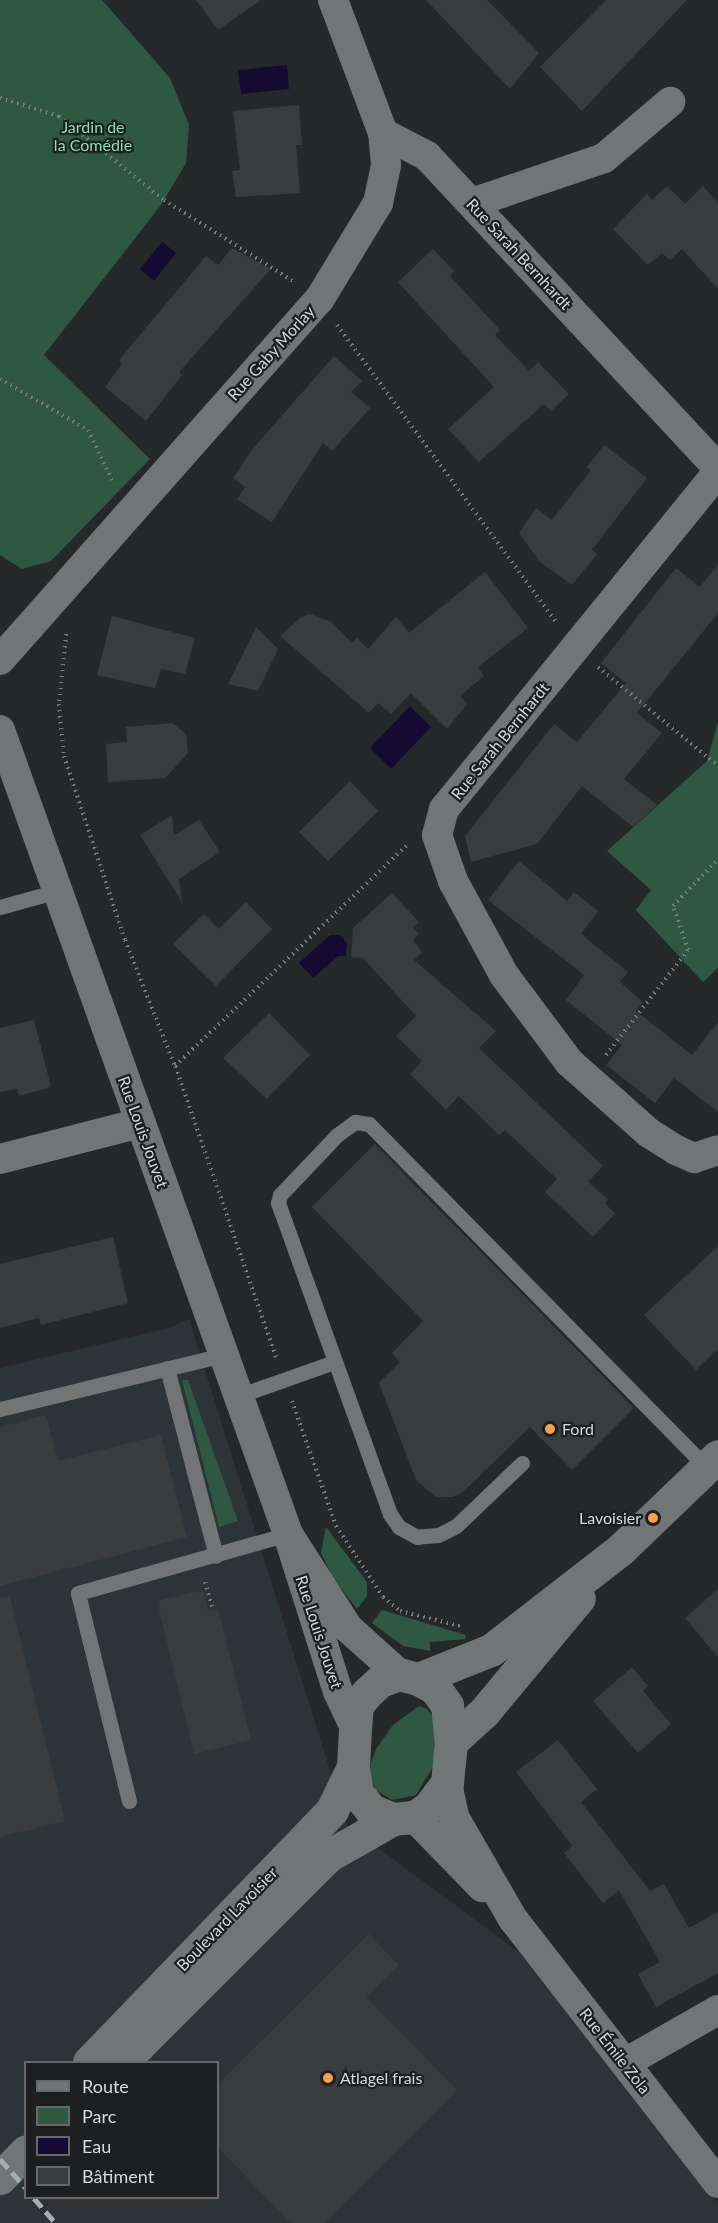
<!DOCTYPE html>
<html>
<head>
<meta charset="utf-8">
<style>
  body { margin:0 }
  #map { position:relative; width:718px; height:2223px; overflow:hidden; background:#252829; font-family:Lato,sans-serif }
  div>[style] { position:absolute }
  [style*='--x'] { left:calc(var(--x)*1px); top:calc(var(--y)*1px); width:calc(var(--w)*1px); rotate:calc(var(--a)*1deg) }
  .built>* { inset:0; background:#2c3438 }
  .green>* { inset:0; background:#2e5842 }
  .water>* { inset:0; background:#150b32 }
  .building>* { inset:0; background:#393c3c }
  .path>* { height:4px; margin-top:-2px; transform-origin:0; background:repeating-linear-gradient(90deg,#7a7c7d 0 1.5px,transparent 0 6px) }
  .lane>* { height:15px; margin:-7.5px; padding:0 7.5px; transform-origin:7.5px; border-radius:7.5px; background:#727576 }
  .street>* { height:30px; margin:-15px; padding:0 15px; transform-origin:15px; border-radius:15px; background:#727576 }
  .secondary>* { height:33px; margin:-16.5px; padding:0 16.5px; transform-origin:16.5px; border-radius:16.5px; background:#727576 }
  .rail>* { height:4.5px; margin-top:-2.25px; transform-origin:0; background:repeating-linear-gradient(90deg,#aaadae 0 12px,transparent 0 18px) }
  .dots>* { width:16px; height:16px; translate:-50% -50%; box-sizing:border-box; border:3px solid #1c1e1f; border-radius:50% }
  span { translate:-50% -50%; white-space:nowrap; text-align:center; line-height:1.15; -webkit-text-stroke:4.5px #1c1e1f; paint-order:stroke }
  .park-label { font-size:16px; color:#8bdfb2 }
  .street-label { font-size:16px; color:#d7d9da }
  .poi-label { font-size:16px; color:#d7d9da }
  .left { translate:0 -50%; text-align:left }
  .right { translate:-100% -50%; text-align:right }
  .legend { position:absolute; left:24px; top:2061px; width:195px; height:138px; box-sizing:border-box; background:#1c1e1f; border:2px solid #67696a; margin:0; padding:8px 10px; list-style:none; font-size:18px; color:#d7d9da }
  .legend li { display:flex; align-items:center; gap:12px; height:30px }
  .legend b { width:30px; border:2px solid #67696a }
</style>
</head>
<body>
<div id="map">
  <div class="built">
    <i style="clip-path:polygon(evenodd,189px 1319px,347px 1825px,521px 1954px,718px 2203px,718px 2223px,0 2223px,0 1368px,169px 1328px,189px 1319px,26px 2062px,218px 2062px,218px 2198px,26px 2198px,26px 2062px)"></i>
  </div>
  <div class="green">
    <i style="clip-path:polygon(0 0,102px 0,170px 78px,189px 125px,186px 163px,161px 205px,44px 355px,150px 459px,51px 561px,22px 569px,0 555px)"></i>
    <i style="clip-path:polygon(718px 722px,718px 968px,703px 982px,636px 910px,651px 890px,607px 851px,707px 761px)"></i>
    <i style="clip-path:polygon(182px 1380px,188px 1380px,238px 1521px,219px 1527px)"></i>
    <i style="clip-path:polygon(326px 1527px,367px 1582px,367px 1596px,357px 1609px,333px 1578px,321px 1553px)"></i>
    <i style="clip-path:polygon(382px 1610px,466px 1635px,465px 1639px,430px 1642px,430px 1651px,403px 1646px,372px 1623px)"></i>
    <i style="clip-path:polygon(419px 1706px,426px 1708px,436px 1720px,434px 1765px,416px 1795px,392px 1800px,376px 1790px,370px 1777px,371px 1763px,376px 1749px,393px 1725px)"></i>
  </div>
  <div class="water">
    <i style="clip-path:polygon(287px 65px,289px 89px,241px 94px,238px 70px)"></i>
    <i style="clip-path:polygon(162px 242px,176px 253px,154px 281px,140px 269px)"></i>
    <i style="clip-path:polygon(410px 706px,431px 727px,391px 769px,370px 748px)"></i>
    <i style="clip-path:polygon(330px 935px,340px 935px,347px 943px,346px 956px,338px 956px,313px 978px,299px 963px)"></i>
  </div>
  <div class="building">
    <i style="clip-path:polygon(196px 0,261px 0,218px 30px)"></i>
    <i style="clip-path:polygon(426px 0,487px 0,539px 53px,510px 89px)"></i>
    <i style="clip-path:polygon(606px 0,687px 0,582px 111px,540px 67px)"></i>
    <i style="clip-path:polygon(299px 105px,302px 145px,296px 145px,300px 193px,236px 197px,232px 171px,240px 170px,233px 111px)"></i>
    <i style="clip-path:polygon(667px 186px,685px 204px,703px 186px,718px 203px,718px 289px,682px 249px,670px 260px,662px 253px,648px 265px,613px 229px,647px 194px,652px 200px)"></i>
    <i style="clip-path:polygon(232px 248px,271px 269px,179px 372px,182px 375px,146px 421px,105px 387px,122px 364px,119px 360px,206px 256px,218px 265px)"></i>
    <i style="clip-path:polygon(433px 249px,454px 271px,450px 276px,500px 330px,495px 335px,529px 371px,538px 362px,569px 394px,551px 411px,544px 404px,479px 462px,448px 429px,494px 387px,398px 282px)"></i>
    <i style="clip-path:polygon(334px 356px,362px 381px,351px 392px,370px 408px,332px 451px,323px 443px,272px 522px,237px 499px,245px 487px,233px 478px,251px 451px)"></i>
    <i style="clip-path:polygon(604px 445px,647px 478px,592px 550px,597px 554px,572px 585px,540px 562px,519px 533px,536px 508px,552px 520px,591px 470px,587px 467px)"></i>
    <i style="clip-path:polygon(718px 564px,718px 613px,637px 713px,662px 733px,624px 779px,657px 805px,633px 827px,582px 786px,537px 844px,471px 862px,465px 836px,554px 724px,577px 742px,626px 683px,601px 663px,676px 568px,700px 587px)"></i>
    <i style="clip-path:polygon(485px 572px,528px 628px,478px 667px,484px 676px,460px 696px,467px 704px,447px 729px,411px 693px,391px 714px,378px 703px,369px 713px,280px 636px,301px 617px,310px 614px,331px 622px,352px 643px,357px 638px,368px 649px,396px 617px,409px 633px)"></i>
    <i style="clip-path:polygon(112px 616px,195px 638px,185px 674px,161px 669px,155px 688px,97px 675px)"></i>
    <i style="clip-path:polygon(256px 627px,278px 649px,258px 691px,228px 684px)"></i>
    <i style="clip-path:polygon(172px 723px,186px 734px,188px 753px,165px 778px,108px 782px,106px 744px,127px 742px,126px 727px)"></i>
    <i style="clip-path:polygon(350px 781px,378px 811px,328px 861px,299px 832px)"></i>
    <i style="clip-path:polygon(172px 815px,174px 835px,199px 820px,220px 852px,179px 879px,182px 902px,140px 835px)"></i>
    <i style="clip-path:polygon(519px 861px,567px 901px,574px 892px,598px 911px,581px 934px,628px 972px,620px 982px,643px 1002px,636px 1011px,692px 1055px,718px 1022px,718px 1112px,674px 1078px,655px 1103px,606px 1065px,622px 1045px,566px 1000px,584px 975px,488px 900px)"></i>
    <i style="clip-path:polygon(392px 893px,419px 922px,413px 927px,419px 934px,413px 940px,422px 952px,414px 960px,496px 1031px,479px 1048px,603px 1166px,588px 1182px,608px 1199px,605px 1203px,615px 1214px,593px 1237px,545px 1192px,557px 1179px,505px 1130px,499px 1135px,459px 1096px,446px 1110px,410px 1074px,422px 1061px,396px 1036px,416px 1016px,363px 958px,351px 957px,353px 928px)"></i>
    <i style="clip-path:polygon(246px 902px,272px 929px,216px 986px,173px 944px,204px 914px,219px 929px)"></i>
    <i style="clip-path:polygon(269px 1013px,310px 1055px,267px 1099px,223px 1058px)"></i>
    <i style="clip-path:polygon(34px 1020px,51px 1087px,19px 1096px,17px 1089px,0 1092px,0 1028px)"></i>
    <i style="clip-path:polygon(375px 1144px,634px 1408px,572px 1470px,530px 1427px,463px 1492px,453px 1497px,436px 1497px,416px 1480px,379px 1383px,400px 1362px,392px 1353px,423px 1321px,312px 1207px)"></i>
    <i style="clip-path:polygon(113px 1237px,128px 1303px,41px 1325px,39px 1318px,0 1328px,0 1264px)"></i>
    <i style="clip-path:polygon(718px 1246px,718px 1349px,696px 1370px,644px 1315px)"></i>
    <i style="clip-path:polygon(46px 1415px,58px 1461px,161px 1435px,187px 1537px,0 1586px,0 1427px)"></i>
    <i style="clip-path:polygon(718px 1589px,718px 1657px,685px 1618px)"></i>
    <i style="clip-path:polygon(203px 1590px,208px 1611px,218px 1609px,251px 1740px,194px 1754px,157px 1601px)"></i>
    <i style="clip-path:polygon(10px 1597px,65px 1821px,0 1837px,0 1598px)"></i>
    <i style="clip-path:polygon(632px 1667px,648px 1686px,643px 1691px,671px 1724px,638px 1753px,593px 1701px)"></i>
    <i style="clip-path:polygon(558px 1740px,597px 1789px,581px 1802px,650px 1891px,664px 1884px,689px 1928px,718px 1912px,718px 1973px,656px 2007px,638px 1974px,660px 1962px,619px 1890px,603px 1903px,564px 1853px,572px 1846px,516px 1772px)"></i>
    <i style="clip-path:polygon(369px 1934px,399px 1965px,366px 1997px,457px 2090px,324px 2223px,291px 2223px,218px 2148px,218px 2084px)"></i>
  </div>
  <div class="path">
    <i style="--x:0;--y:98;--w:62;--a:17"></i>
    <i style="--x:59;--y:116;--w:134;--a:38.7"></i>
    <i style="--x:164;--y:200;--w:154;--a:32.2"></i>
    <i style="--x:337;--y:325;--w:370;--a:53.6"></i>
    <i style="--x:0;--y:379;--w:102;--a:30.1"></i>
    <i style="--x:88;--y:430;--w:60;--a:64.3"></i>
    <i style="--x:66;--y:634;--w:70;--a:95.7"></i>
    <i style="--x:59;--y:704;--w:52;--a:84.5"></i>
    <i style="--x:64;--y:756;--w:194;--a:71.7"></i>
    <i style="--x:125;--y:940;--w:136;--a:68.4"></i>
    <i style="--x:598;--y:667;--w:156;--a:39.5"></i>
    <i style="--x:606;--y:1055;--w:133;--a:-52"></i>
    <i style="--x:688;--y:950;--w:46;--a:-108.8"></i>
    <i style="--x:673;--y:906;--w:65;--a:-46.2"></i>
    <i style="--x:276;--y:1357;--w:308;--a:-109.1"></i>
    <i style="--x:175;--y:1066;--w:320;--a:-43.6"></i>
    <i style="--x:292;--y:1401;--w:133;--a:70.6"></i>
    <i style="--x:336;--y:1526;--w:85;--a:56.5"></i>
    <i style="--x:383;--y:1597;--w:22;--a:39"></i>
    <i style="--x:400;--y:1611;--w:62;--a:14"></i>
    <i style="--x:205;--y:1582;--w:29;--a:74"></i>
  </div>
  <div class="lane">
    <i style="--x:0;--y:907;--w:60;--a:-15.4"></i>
    <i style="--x:167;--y:1368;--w:194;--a:75.4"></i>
    <i style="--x:238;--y:1396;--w:102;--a:-19.5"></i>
    <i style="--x:0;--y:1409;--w:229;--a:-13.6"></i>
    <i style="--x:522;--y:1463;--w:91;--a:136.3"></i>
    <i style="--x:456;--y:1526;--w:20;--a:153"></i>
    <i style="--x:438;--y:1535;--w:21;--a:175"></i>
    <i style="--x:417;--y:1537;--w:21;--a:-151"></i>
    <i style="--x:399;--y:1527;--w:16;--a:-125"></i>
    <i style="--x:390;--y:1514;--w:331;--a:-109.8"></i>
    <i style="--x:278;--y:1203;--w:8;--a:-76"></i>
    <i style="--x:280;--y:1195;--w:83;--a:-46.5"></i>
    <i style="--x:337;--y:1135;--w:22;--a:-36"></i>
    <i style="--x:355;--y:1122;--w:14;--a:8"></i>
    <i style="--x:369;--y:1124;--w:481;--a:45.5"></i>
    <i style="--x:129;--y:1801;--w:214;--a:-103.8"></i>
    <i style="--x:78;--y:1593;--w:218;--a:-15.7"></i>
  </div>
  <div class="street">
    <i style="--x:383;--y:133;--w:50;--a:27.6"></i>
    <i style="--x:427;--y:156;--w:427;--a:47"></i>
    <i style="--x:472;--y:203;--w:139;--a:-18.8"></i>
    <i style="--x:604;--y:158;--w:87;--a:-40.3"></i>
    <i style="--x:718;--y:472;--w:434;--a:129.1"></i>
    <i style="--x:444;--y:809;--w:27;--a:105"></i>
    <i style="--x:437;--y:835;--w:49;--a:70.8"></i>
    <i style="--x:453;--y:881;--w:107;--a:61.5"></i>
    <i style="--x:504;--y:975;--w:109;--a:53.2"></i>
    <i style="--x:569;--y:1062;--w:107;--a:41.6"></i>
    <i style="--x:649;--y:1133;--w:32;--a:32"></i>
    <i style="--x:676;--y:1150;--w:20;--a:24"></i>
    <i style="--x:694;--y:1158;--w:25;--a:-18"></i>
    <i style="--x:0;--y:660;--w:481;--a:-48.5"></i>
    <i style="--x:319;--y:300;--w:114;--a:-58.7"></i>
    <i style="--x:378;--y:203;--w:39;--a:-78"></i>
    <i style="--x:386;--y:165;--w:32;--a:-95"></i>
    <i style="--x:383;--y:133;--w:142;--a:-110.6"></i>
    <i style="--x:0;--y:730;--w:854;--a:70.29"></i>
    <i style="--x:0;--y:1159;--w:145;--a:-14.4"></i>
    <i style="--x:355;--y:1728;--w:40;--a:-115"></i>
    <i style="--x:338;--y:1692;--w:166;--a:-107.6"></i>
    <i style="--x:288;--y:1534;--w:112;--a:57.4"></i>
    <i style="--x:348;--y:1628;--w:69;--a:42"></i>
    <i style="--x:447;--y:1783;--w:35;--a:78"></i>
    <i style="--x:454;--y:1817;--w:118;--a:60"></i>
    <i style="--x:513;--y:1919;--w:334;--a:52.2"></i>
    <i style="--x:414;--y:1817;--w:98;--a:45.8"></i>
    <i style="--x:625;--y:2063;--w:107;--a:-29.7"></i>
  </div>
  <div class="secondary">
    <i style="--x:418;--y:1679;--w:19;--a:28"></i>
    <i style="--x:435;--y:1688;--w:21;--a:55"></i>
    <i style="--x:447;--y:1705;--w:37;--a:84"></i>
    <i style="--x:451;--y:1742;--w:41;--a:95.6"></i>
    <i style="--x:447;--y:1783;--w:31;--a:127"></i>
    <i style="--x:428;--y:1808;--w:17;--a:147"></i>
    <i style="--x:414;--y:1817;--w:21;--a:175"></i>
    <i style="--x:393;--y:1819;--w:24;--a:-158"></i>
    <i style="--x:371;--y:1810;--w:22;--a:-129"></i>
    <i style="--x:357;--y:1793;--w:26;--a:-99"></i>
    <i style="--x:353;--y:1767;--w:39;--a:-87"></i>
    <i style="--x:355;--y:1728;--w:23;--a:-85"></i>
    <i style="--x:357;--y:1705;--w:16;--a:-50"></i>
    <i style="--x:367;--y:1693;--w:18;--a:-43"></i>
    <i style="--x:380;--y:1681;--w:20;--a:-20"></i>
    <i style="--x:399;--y:1674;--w:20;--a:15"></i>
    <i style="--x:418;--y:1679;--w:79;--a:-21.7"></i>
    <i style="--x:491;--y:1650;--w:165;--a:-37.8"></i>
    <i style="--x:621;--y:1549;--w:134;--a:-43.8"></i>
    <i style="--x:451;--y:1742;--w:45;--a:-42.3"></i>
    <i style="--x:484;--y:1712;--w:148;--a:-50.2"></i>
    <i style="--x:89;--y:2062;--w:350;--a:-46"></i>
    <i style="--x:332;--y:1810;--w:48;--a:-64"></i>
    <i style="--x:122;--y:2062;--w:291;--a:-45"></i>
    <i style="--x:328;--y:1856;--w:75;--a:-29.6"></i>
    <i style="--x:0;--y:2178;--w:37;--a:-46"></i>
  </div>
  <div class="rail">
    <i style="--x:0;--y:2159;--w:39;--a:48"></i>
    <i style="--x:34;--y:2198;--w:33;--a:49"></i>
  </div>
  <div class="dots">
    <i style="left:550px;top:1429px;background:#f8a14a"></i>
    <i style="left:653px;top:1518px;background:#f8a14a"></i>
    <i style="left:328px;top:2078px;background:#f8a14a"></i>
  </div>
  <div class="park-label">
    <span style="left:93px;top:136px">Jardin de<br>la Comédie</span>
  </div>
  <div class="street-label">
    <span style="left:519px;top:254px;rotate:47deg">Rue Sarah Bernhardt</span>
    <span style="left:271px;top:353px;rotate:-48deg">Rue Gaby Morlay</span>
    <span style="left:500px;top:741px;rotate:-51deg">Rue Sarah Bernhardt</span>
    <span style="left:143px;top:1132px;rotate:70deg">Rue Louis Jouvet</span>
    <span style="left:319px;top:1632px;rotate:72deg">Rue Louis Jouvet</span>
    <span style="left:227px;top:1919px;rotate:-46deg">Boulevard Lavoisier</span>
    <span style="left:615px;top:2051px;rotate:52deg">Rue Émile Zola</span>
  </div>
  <div class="poi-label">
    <span class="left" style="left:562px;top:1429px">Ford</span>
    <span class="right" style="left:641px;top:1518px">Lavoisier</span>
    <span class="left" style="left:340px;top:2078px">Atlagel frais</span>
  </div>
  <ul class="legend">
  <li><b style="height:8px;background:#727576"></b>Route</li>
  <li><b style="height:16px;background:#2e5842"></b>Parc</li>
  <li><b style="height:16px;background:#150b32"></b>Eau</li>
  <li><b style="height:16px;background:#393c3c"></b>Bâtiment</li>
  </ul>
</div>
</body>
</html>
